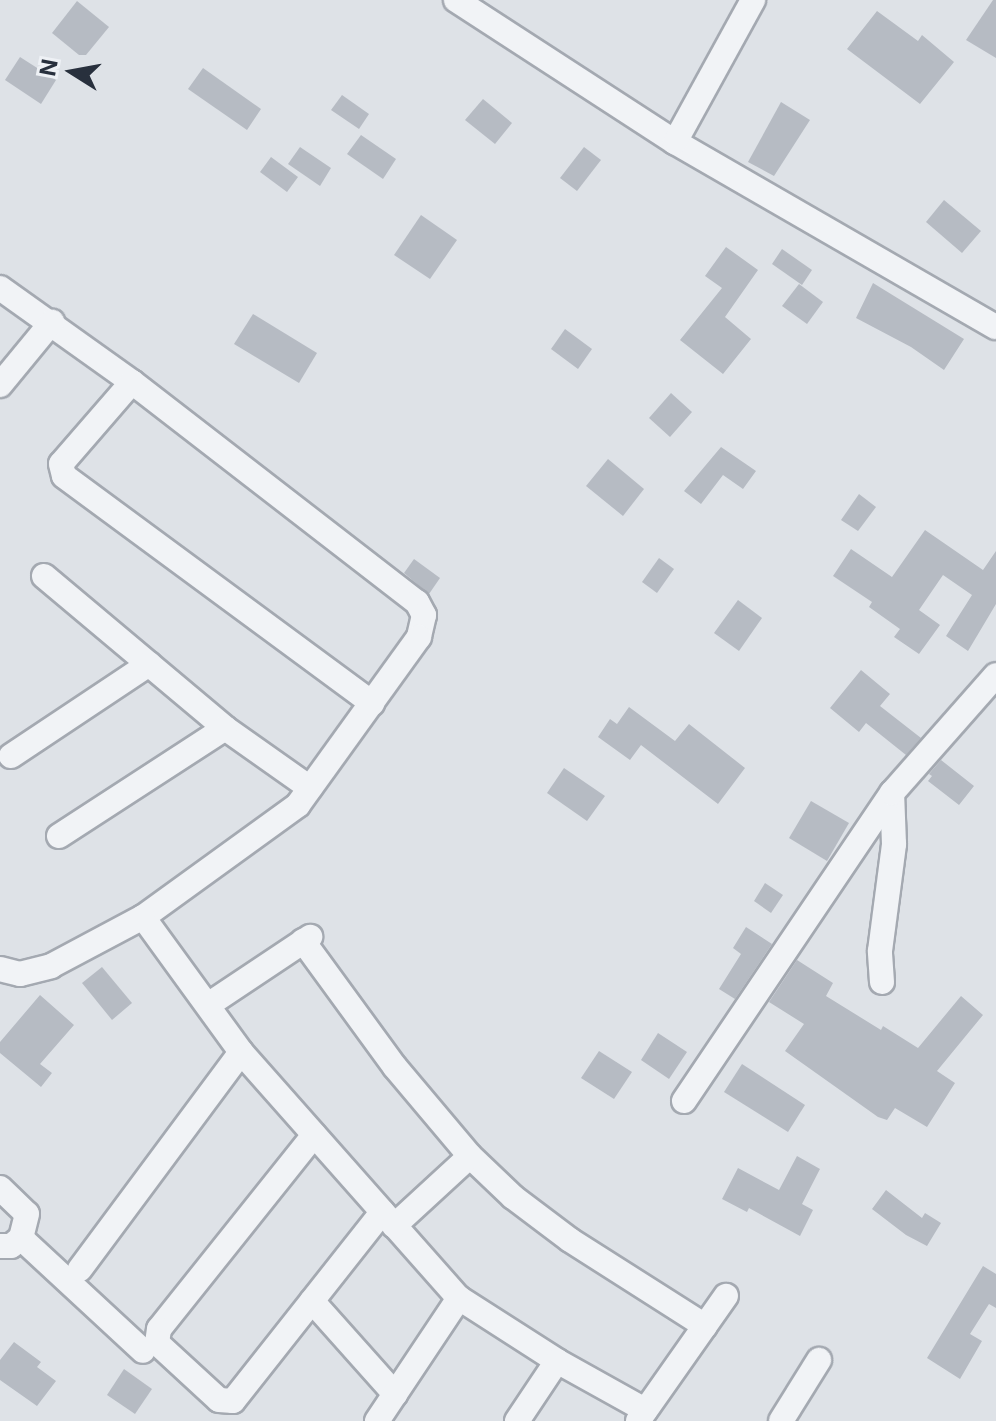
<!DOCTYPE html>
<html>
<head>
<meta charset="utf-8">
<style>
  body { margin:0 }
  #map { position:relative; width:996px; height:1421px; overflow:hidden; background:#dee2e7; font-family:Inter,sans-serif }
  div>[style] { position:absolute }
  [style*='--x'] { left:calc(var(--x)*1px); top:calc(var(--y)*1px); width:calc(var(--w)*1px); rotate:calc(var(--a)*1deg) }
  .building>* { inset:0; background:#b6bbc3 }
  .roads { filter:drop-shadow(2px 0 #a4a9b1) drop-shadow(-2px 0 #a4a9b1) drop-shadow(0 2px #a4a9b1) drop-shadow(0 -2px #a4a9b1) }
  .minor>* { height:24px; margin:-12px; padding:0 12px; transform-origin:12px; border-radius:12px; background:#f1f3f6 }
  span { translate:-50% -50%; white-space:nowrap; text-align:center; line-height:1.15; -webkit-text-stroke:8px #eef1f5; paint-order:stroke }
  .north { position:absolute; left:32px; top:32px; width:80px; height:80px; -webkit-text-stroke:6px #eef1f5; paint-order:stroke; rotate:281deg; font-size:22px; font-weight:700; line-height:32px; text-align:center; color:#28303d }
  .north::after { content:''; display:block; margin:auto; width:28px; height:36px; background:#28303d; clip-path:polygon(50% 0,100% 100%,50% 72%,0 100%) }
</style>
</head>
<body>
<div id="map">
  <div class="building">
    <i style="clip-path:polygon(993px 0,996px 0,996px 58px,966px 40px)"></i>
    <i style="clip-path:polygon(77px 1px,109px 27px,86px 55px,79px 55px,52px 33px)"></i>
    <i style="clip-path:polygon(877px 11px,918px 41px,922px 35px,954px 62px,920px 104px,847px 49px)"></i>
    <i style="clip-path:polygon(20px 57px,56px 80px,41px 104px,5px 80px)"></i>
    <i style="clip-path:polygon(203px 68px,261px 109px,247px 130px,188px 89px)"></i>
    <i style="clip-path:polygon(342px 95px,369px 114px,359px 129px,331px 110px)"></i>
    <i style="clip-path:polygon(483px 99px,512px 123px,495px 144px,465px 120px)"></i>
    <i style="clip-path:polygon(781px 102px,810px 120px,774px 176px,748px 162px)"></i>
    <i style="clip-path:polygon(361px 135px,396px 159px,383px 179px,347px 154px)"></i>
    <i style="clip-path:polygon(300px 147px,331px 168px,320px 186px,288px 164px)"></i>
    <i style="clip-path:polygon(584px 147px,601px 160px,577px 191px,560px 178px)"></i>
    <i style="clip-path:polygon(271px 157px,298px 177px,287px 192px,260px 172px)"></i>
    <i style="clip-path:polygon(944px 200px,981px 231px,962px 253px,926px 222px)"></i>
    <i style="clip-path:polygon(421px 215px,457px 240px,430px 279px,394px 255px)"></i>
    <i style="clip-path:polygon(726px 247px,758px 270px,725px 317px,751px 339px,723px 374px,680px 340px,722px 288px,705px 276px)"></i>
    <i style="clip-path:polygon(782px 249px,812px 270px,802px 285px,772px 264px)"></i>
    <i style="clip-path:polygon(873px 283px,964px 339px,944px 370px,911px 347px,856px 318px)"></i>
    <i style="clip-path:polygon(799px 284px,823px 302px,807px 324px,782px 306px)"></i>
    <i style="clip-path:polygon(253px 314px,317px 353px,299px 383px,234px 344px)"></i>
    <i style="clip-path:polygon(565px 329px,592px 349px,578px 369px,551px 349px)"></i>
    <i style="clip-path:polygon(671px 393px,692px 412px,670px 437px,649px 418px)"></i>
    <i style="clip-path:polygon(721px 447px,756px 471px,743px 489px,723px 475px,701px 504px,684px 491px)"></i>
    <i style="clip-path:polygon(608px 459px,644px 489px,623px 516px,586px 486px)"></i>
    <i style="clip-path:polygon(859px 494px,876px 507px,858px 531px,841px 520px)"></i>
    <i style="clip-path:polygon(925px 530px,983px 570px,996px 551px,996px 604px,968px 651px,946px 636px,972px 595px,943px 575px,919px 610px,940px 625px,919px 654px,894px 637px,900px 629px,869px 607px,872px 602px,833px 576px,851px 549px,892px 577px)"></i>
    <i style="clip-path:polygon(659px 558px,674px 569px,657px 593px,642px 582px)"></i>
    <i style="clip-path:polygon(414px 559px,440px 578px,429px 594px,404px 573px)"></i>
    <i style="clip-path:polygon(738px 600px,762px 618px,739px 651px,714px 633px)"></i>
    <i style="clip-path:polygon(861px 670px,890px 694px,880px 706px,921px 738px,906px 755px,866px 723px,859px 732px,830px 708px)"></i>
    <i style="clip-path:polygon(629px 707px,675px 741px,689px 724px,745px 768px,718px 804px,641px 745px,630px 760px,598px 737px,610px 719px,617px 724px)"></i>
    <i style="clip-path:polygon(941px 760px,974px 786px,959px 805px,928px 781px,932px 776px,929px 774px)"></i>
    <i style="clip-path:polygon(564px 768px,605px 796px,587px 821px,547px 793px)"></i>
    <i style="clip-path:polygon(811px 801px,849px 823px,827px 861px,789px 838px)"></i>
    <i style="clip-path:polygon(765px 883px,783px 895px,771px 913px,754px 901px)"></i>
    <i style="clip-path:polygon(746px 927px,772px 944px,735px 999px,719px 989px,741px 954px,733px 948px)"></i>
    <i style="clip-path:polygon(797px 960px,833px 983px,826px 996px,881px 1030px,883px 1026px,918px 1048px,961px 996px,983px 1015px,937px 1071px,955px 1083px,927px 1127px,895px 1108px,887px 1120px,878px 1117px,785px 1051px,804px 1024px,769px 1002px)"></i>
    <i style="clip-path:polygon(102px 967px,132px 1003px,112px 1020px,82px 983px)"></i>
    <i style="clip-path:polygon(40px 995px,74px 1025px,40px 1064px,52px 1073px,41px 1087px,0 1053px,0 1042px)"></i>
    <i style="clip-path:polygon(658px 1033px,687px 1052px,669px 1079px,641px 1060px)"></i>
    <i style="clip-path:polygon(599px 1051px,632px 1072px,614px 1099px,581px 1078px)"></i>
    <i style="clip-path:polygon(742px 1064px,805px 1105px,788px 1132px,724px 1092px)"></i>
    <i style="clip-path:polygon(797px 1156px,820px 1169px,802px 1204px,813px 1210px,800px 1236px,749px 1208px,747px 1212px,722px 1199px,738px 1168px,779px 1190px)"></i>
    <i style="clip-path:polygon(886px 1190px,922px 1218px,925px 1213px,941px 1223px,927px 1246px,906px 1235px,872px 1209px)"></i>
    <i style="clip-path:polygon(983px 1266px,996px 1274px,996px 1308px,989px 1304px,970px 1334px,982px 1341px,960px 1379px,927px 1358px)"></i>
    <i style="clip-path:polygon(14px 1342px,41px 1362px,37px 1367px,56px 1381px,37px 1406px,0 1380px,0 1360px)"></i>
    <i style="clip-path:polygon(124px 1369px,152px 1389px,135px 1414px,107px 1395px)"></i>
  </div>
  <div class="roads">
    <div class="minor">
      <i style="--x:456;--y:0;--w:261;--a:33"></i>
      <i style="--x:675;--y:142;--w:370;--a:30"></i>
      <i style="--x:675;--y:142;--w:162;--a:-61.2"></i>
      <i style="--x:0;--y:288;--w:162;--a:35.5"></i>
      <i style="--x:132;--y:382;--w:360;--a:37.7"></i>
      <i style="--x:417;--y:602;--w:15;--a:62"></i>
      <i style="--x:424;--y:615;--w:23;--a:103"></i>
      <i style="--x:419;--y:637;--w:207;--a:125.8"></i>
      <i style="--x:298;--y:805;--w:191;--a:144.1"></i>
      <i style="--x:143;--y:917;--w:167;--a:54"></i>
      <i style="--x:241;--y:1052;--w:329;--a:48.5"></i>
      <i style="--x:459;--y:1298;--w:117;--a:32.7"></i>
      <i style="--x:557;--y:1361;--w:101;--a:29.1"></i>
      <i style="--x:132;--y:382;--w:108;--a:130.9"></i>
      <i style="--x:61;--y:464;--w:12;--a:76"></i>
      <i style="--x:64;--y:476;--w:383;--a:36.4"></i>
      <i style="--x:0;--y:385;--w:82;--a:-50.5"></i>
      <i style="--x:44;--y:576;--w:236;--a:40"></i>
      <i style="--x:225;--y:728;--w:104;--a:35.2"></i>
      <i style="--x:11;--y:756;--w:166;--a:-33.7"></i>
      <i style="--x:59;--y:836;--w:198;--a:-33"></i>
      <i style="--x:303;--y:941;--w:156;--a:53.9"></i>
      <i style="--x:395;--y:1067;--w:116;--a:49.9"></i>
      <i style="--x:470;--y:1156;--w:59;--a:43.6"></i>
      <i style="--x:513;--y:1197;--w:71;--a:37"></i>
      <i style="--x:570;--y:1240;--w:160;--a:32.5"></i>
      <i style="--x:0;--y:969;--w:21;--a:14"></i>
      <i style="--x:20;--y:974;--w:32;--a:-14"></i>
      <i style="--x:51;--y:966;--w:104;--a:-28"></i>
      <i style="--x:882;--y:982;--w:31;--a:-94"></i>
      <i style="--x:880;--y:951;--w:108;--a:-82.5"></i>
      <i style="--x:894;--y:844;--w:51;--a:-92.2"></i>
      <i style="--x:208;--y:1005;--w:123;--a:-33.7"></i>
      <i style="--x:684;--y:1101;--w:372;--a:-56"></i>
      <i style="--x:892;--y:793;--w:157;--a:-48.6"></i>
      <i style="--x:314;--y:1135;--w:248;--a:128.6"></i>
      <i style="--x:159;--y:1329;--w:14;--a:98"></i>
      <i style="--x:157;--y:1343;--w:84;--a:42.6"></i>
      <i style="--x:219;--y:1400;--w:14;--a:4"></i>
      <i style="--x:233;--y:1401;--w:241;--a:-51.7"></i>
      <i style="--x:0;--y:1188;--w:37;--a:44"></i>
      <i style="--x:27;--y:1214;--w:25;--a:104"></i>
      <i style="--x:394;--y:1226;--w:103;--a:-42.6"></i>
      <i style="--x:0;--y:1246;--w:11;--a:0"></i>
      <i style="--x:11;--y:1246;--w:13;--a:-39"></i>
      <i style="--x:21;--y:1238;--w:166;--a:42.8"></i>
      <i style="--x:80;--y:1269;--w:270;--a:-53.4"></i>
      <i style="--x:312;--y:1301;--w:125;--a:48.3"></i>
      <i style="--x:377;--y:1421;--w:148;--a:-56.3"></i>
      <i style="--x:517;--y:1421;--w:72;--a:-56.3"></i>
      <i style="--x:638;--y:1421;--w:153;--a:-54.9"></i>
      <i style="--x:781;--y:1421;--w:72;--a:-58.1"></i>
    </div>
  </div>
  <div class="north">N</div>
</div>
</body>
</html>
